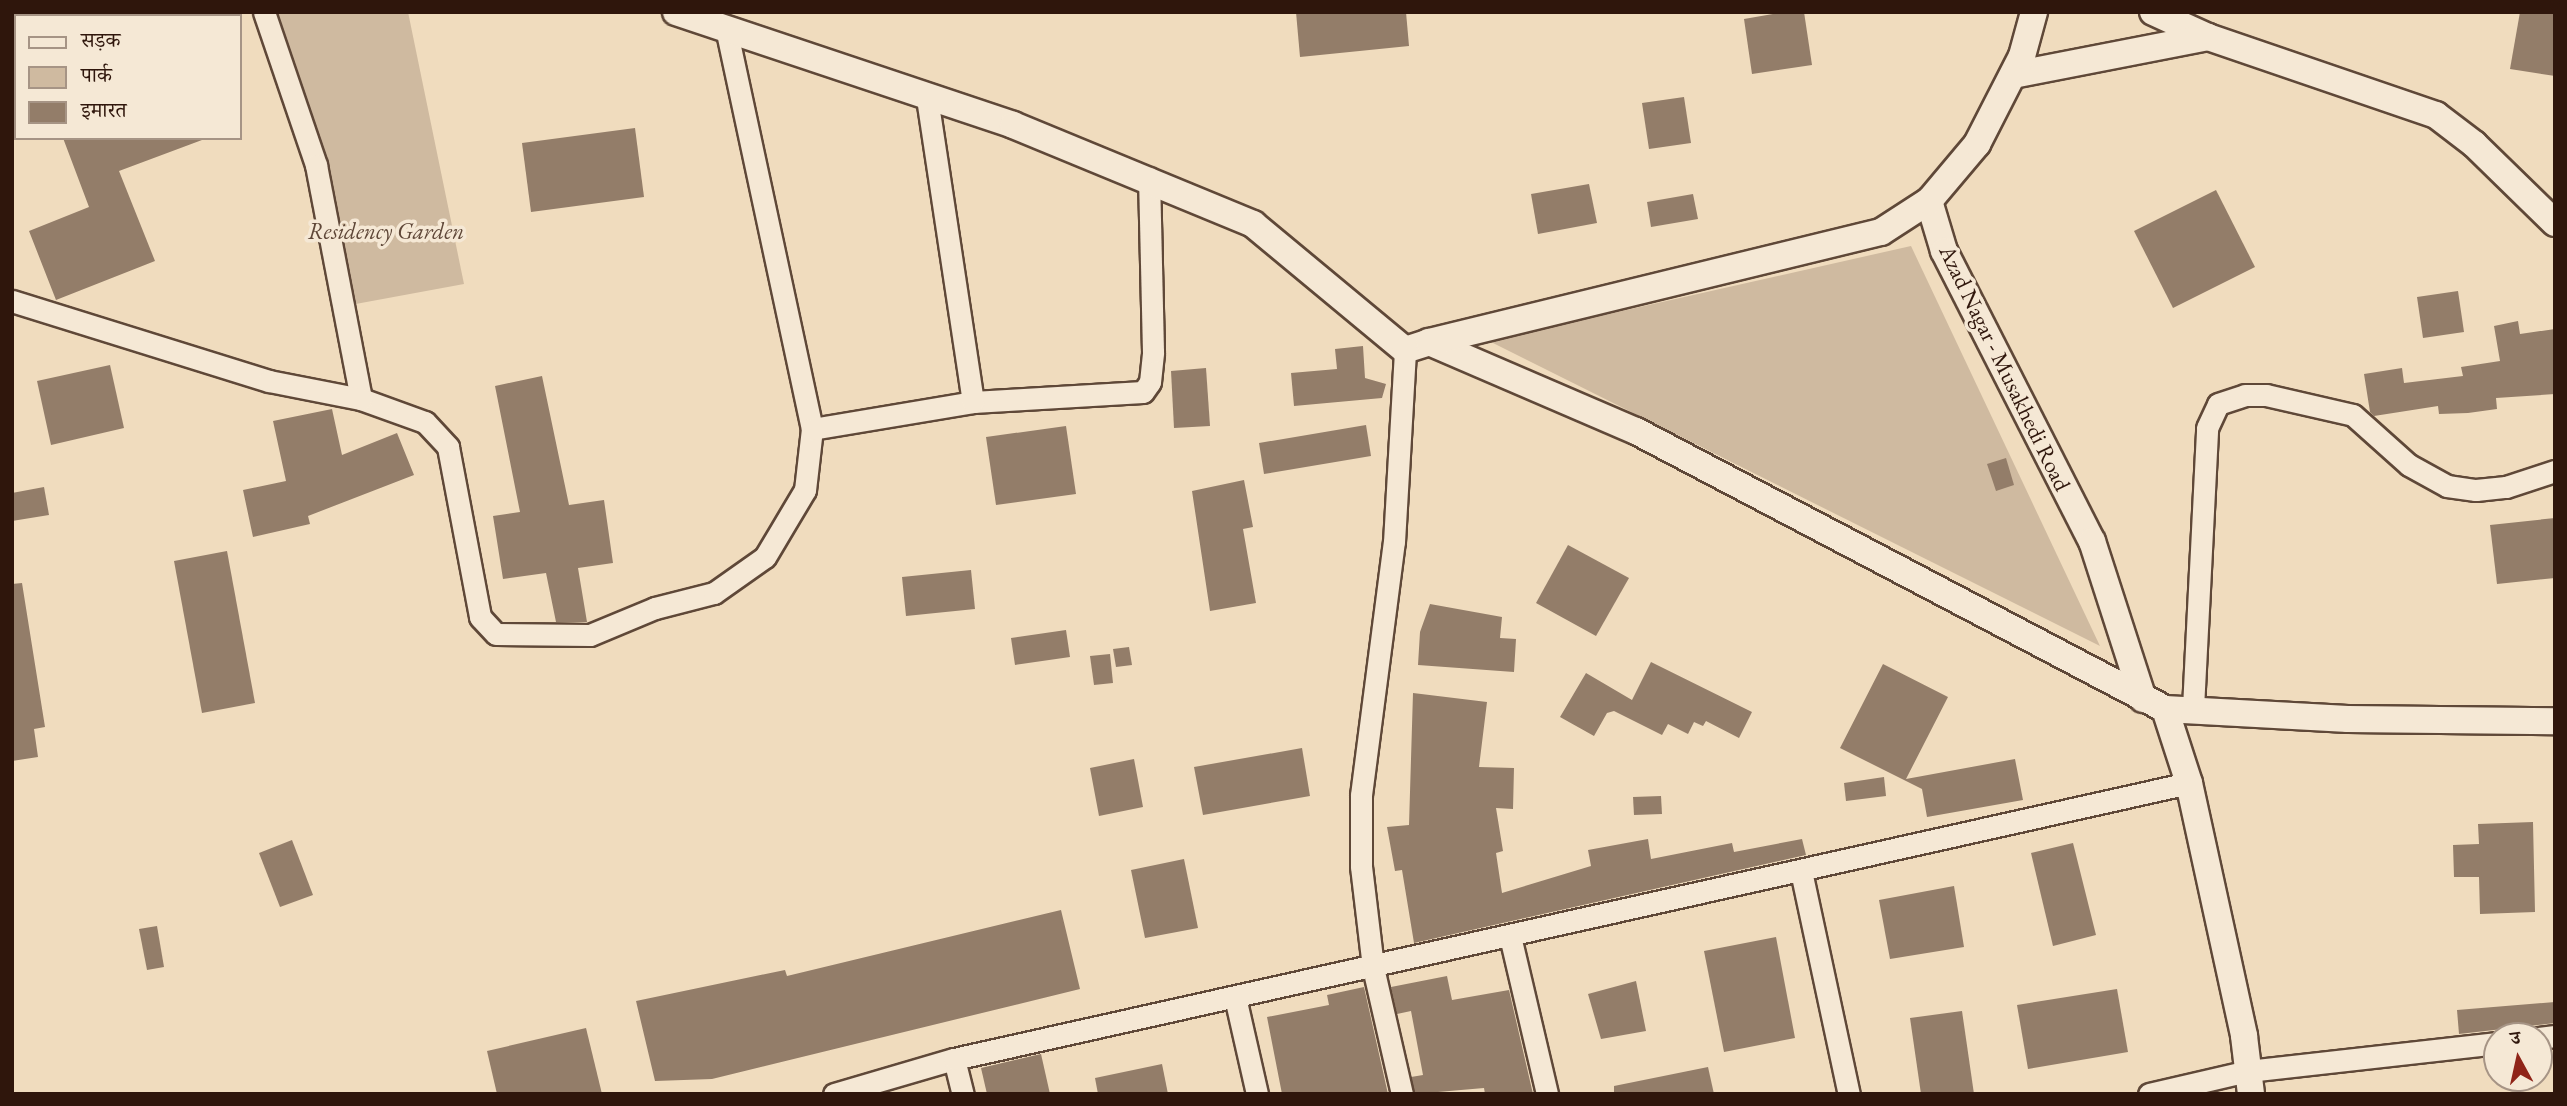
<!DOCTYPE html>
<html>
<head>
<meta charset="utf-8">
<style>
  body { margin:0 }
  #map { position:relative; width:2567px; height:1106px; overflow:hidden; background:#f0dcbe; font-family:"EB Garamond","Noto Serif Devanagari",serif }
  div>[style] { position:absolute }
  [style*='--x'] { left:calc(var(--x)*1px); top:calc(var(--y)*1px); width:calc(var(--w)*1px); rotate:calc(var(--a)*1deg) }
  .green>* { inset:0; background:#cfbaa0 }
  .building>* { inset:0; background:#937d69 }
  .roads { filter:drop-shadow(2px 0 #5f4838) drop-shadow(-2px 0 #5f4838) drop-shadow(0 2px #5f4838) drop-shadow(0 -2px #5f4838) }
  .minor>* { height:21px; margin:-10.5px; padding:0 10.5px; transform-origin:10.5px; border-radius:10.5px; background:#f5e8d5 }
  .tertiary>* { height:26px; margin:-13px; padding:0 13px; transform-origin:13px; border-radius:13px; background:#f5e8d5 }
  span { translate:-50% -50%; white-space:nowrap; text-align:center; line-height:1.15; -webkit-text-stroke:7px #f5e8d5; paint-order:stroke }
  .park-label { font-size:23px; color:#5f4738; font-style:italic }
  .street-label { font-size:23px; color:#2f160c }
  .frame { position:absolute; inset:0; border:14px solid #2f160c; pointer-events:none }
  .legend { position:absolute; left:14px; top:14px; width:228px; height:126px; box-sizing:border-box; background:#f5e8d5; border:2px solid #a69485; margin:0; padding:9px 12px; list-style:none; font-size:21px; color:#2f160c }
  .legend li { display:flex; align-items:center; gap:14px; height:35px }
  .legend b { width:35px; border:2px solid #a69485 }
  .north { position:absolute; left:2483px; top:1022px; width:70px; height:70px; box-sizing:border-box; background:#f5e8d5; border:2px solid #a69485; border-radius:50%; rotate:352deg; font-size:19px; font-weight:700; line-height:28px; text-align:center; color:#2f160c }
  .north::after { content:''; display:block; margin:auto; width:24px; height:32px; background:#8f2418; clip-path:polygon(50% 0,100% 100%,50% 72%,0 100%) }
</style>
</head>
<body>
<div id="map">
  <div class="green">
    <i style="clip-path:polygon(275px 12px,408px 12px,464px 284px,334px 308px)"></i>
    <i style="clip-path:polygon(1911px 246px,2100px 646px,1489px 341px)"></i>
  </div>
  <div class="building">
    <i style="clip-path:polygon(1296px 12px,1406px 12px,1409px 46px,1300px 57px)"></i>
    <i style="clip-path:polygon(1784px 12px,1804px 12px,1812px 65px,1752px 74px,1744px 19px)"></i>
    <i style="clip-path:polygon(2520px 12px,2555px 12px,2555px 76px,2510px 69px)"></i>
    <i style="clip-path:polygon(1684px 97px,1691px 143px,1649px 149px,1642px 103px)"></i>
    <i style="clip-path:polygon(635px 128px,644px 197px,531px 212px,522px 143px)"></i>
    <i style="clip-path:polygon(63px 138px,202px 140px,119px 171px,155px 261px,56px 300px,29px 231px,89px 207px)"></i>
    <i style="clip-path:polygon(1589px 184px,1597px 223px,1538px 234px,1531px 194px)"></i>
    <i style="clip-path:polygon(2216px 190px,2255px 267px,2173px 308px,2134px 231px)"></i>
    <i style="clip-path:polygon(1693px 194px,1698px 219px,1651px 227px,1647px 202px)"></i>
    <i style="clip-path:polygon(2458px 291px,2464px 332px,2423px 338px,2417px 297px)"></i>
    <i style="clip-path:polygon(2518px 321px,2520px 334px,2555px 329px,2555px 394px,2496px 398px,2497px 409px,2468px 413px,2439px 414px,2438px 406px,2374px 416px,2370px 412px,2364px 374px,2402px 368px,2404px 383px,2463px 376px,2461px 367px,2500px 361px,2494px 326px)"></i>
    <i style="clip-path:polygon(1363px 346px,1365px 378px,1386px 384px,1382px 398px,1294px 406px,1291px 373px,1337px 369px,1335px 349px)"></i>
    <i style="clip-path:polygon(110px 365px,124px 428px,51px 445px,37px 381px)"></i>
    <i style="clip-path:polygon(1206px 368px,1210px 426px,1174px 428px,1171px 371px)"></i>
    <i style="clip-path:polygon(542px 376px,569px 505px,604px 500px,613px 563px,578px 568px,587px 622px,556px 622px,546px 573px,503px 579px,493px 516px,520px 512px,495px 386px)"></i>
    <i style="clip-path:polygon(332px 409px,342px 455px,397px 433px,414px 475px,308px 516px,310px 524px,253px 537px,243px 490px,286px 481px,273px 421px)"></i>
    <i style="clip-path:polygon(1366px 425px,1371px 456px,1264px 474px,1259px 443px)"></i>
    <i style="clip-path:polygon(1066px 426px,1076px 494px,996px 505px,986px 437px)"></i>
    <i style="clip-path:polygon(2006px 458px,2014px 485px,1996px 491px,1987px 464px)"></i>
    <i style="clip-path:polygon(1244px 480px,1253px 527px,1243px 529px,1256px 603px,1210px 611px,1192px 491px)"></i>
    <i style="clip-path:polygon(44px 487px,49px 515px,12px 521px,12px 493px)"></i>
    <i style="clip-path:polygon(2555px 518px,2555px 578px,2497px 584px,2490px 525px)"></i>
    <i style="clip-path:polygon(1568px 545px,1629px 578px,1596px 636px,1536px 603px)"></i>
    <i style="clip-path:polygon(227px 551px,255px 703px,202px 713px,174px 561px)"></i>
    <i style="clip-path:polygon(971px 570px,975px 609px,906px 616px,902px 577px)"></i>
    <i style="clip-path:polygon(22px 583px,45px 727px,34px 729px,38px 757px,12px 761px,12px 584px)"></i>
    <i style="clip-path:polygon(1430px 604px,1502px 617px,1500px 638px,1516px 639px,1514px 672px,1418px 665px,1420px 632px)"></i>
    <i style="clip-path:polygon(1066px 630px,1070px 657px,1015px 665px,1011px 638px)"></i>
    <i style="clip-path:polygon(1129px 647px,1132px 665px,1116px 667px,1113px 649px)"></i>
    <i style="clip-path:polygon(1110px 654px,1113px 683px,1094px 685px,1090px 656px)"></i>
    <i style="clip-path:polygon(1651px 662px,1752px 712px,1739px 738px,1706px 721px,1703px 726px,1694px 722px,1688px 734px,1668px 724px,1662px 735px,1614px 711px,1607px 713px,1594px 736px,1560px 717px,1586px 673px,1632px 700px)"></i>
    <i style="clip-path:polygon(1883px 664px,1948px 697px,1906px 779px,2015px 759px,2023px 800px,1927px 817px,1922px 789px,1840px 748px)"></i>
    <i style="clip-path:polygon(1413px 693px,1487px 702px,1479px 767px,1514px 768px,1513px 809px,1496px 808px,1503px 851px,1496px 853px,1502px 893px,1591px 866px,1588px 850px,1648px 839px,1651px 859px,1732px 843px,1734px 852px,1802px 839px,1806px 855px,1414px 943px,1402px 870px,1395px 871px,1387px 827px,1409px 825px)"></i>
    <i style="clip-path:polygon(1302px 748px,1310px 796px,1203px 815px,1194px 767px)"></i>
    <i style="clip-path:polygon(1134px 759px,1143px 807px,1099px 816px,1090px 768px)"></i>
    <i style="clip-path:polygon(1884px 777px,1886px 796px,1846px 801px,1844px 783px)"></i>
    <i style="clip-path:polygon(1661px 796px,1662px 814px,1634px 815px,1633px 797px)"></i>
    <i style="clip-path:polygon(2533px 822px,2535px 912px,2480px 914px,2479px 877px,2454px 877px,2453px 845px,2479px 844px,2478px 824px)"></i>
    <i style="clip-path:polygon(292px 840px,313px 895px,280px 907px,259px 853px)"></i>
    <i style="clip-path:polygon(2073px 843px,2096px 935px,2053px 946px,2031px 853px)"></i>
    <i style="clip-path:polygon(1184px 859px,1198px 928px,1145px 938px,1131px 870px)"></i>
    <i style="clip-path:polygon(1954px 886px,1964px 947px,1890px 959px,1879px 900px)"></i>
    <i style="clip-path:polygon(1061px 910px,1080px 989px,712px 1079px,655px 1081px,636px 1001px,785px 970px,787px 976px)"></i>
    <i style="clip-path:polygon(157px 926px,164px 967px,147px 970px,139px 929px)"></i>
    <i style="clip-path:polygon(1776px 937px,1795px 1038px,1724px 1052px,1704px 951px)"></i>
    <i style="clip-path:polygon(1447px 976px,1452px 1000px,1509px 990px,1533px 1094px,1485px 1094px,1484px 1088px,1415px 1094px,1411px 1077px,1423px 1075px,1411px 1011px,1397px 1014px,1391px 987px)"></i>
    <i style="clip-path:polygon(1636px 981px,1646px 1031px,1601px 1039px,1588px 994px)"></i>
    <i style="clip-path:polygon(1364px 987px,1388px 1094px,1282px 1094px,1267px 1017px,1329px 1005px,1327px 995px)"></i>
    <i style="clip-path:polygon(2117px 989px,2128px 1052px,2028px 1069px,2017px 1005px)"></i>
    <i style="clip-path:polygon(2555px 1002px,2555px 1023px,2459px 1034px,2457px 1010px)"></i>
    <i style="clip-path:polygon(1962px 1011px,1974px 1094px,1921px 1094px,1910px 1018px)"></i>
    <i style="clip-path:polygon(586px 1028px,602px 1094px,497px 1094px,487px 1051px)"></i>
    <i style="clip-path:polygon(1041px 1054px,1050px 1094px,987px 1094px,981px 1068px)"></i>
    <i style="clip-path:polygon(1162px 1064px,1168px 1094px,1098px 1094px,1095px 1078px)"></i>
    <i style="clip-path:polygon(1708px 1067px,1714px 1094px,1614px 1094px,1614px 1086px)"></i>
  </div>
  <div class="roads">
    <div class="minor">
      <i style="--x:264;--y:12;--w:162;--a:71.2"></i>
      <i style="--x:316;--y:165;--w:238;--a:79.1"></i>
      <i style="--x:361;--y:399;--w:68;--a:19.8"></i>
      <i style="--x:425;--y:422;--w:34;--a:47"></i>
      <i style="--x:448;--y:447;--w:173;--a:79.3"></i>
      <i style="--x:480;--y:617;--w:23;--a:47"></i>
      <i style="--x:496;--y:634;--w:94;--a:0.6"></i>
      <i style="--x:590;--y:635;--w:70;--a:-22.6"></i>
      <i style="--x:655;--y:608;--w:61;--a:-14.3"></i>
      <i style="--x:714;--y:593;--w:62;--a:-35.2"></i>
      <i style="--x:765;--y:557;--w:78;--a:-59.2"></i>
      <i style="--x:805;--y:490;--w:61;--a:-83.5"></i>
      <i style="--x:812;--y:429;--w:409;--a:-102.1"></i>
      <i style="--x:12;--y:301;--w:269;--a:17.3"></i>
      <i style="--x:269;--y:381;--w:94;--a:11.1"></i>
      <i style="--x:973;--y:402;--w:170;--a:-3.4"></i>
      <i style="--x:1143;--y:392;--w:12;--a:-55"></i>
      <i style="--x:1150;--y:382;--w:30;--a:-84"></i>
      <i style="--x:1153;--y:352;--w:174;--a:-91.3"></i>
      <i style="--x:812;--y:429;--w:163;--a:-9.5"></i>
      <i style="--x:973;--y:402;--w:308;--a:-98.6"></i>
      <i style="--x:2193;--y:708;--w:280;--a:-87.1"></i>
      <i style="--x:2207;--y:428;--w:26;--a:-65"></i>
      <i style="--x:2218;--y:404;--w:28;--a:-18"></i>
      <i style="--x:2245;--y:395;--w:21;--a:0"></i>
      <i style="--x:2266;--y:395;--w:89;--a:12.9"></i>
      <i style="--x:2353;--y:415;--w:75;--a:41.8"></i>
      <i style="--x:2409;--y:465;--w:43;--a:28.9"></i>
      <i style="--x:2447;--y:486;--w:29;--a:8"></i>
      <i style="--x:2476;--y:490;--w:30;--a:-6"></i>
      <i style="--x:2506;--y:487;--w:52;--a:-18.1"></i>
      <i style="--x:1801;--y:871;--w:228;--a:77.9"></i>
      <i style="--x:1510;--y:936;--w:162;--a:76.8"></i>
      <i style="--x:1235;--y:997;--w:99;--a:77.2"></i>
      <i style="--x:2539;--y:1038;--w:16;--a:-7"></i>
      <i style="--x:954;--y:1059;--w:36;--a:76"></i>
      <i style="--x:834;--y:1094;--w:125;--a:-16.3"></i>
      <i style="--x:954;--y:1059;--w:1265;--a:-12.6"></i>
      <i style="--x:1402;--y:1094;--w:130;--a:-102.9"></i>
      <i style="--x:1373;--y:967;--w:102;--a:-96.8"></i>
      <i style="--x:1361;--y:866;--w:71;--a:-90"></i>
      <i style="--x:1361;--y:795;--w:255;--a:-82.6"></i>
      <i style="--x:1394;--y:542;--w:192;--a:-86.7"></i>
      <i style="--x:2149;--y:1094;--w:102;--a:-13.1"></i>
      <i style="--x:2248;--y:1071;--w:251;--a:-6.4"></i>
    </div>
    <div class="tertiary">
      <i style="--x:676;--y:12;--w:355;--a:18.5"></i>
      <i style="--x:1013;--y:125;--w:260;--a:22.4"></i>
      <i style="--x:1253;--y:224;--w:197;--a:39.7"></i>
      <i style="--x:1405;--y:350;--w:25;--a:-18"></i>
      <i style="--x:1429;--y:342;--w:225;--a:23.3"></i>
      <i style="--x:1636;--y:431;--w:598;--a:27.72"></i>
      <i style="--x:2165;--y:709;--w:183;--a:3.1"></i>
      <i style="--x:2348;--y:719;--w:207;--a:0.6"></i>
      <i style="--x:2153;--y:12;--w:60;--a:24.4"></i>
      <i style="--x:2208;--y:37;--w:241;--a:18.9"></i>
      <i style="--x:2436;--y:115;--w:48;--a:37.3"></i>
      <i style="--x:2474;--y:144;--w:113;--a:44.3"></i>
      <i style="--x:2013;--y:75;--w:199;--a:-11"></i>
      <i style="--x:1929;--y:201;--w:52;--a:73.3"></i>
      <i style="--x:1944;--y:251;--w:326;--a:63"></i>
      <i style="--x:2092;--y:541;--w:166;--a:72.1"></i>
      <i style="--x:1429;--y:342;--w:465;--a:-13.7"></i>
      <i style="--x:1881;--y:232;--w:57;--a:-32.9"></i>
      <i style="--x:1929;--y:201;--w:75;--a:-49.9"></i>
      <i style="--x:1977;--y:144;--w:99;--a:-62.9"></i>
      <i style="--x:2022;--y:56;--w:46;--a:-74.7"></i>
      <i style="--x:2165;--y:709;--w:78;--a:72"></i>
      <i style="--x:2189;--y:783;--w:259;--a:77.7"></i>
      <i style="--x:2244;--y:1036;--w:58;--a:83.1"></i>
    </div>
  </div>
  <div class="park-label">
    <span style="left:386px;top:231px">Residency Garden</span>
  </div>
  <div class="street-label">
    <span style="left:2005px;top:368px;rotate:64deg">Azad Nagar - Musakhedi Road</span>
  </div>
  <div class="frame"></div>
  <ul class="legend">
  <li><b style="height:9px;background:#f5e8d5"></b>सड़क</li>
  <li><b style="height:19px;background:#cfbaa0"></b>पार्क</li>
  <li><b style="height:19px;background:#937d69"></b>इमारत</li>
  </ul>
  <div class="north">उ</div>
</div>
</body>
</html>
